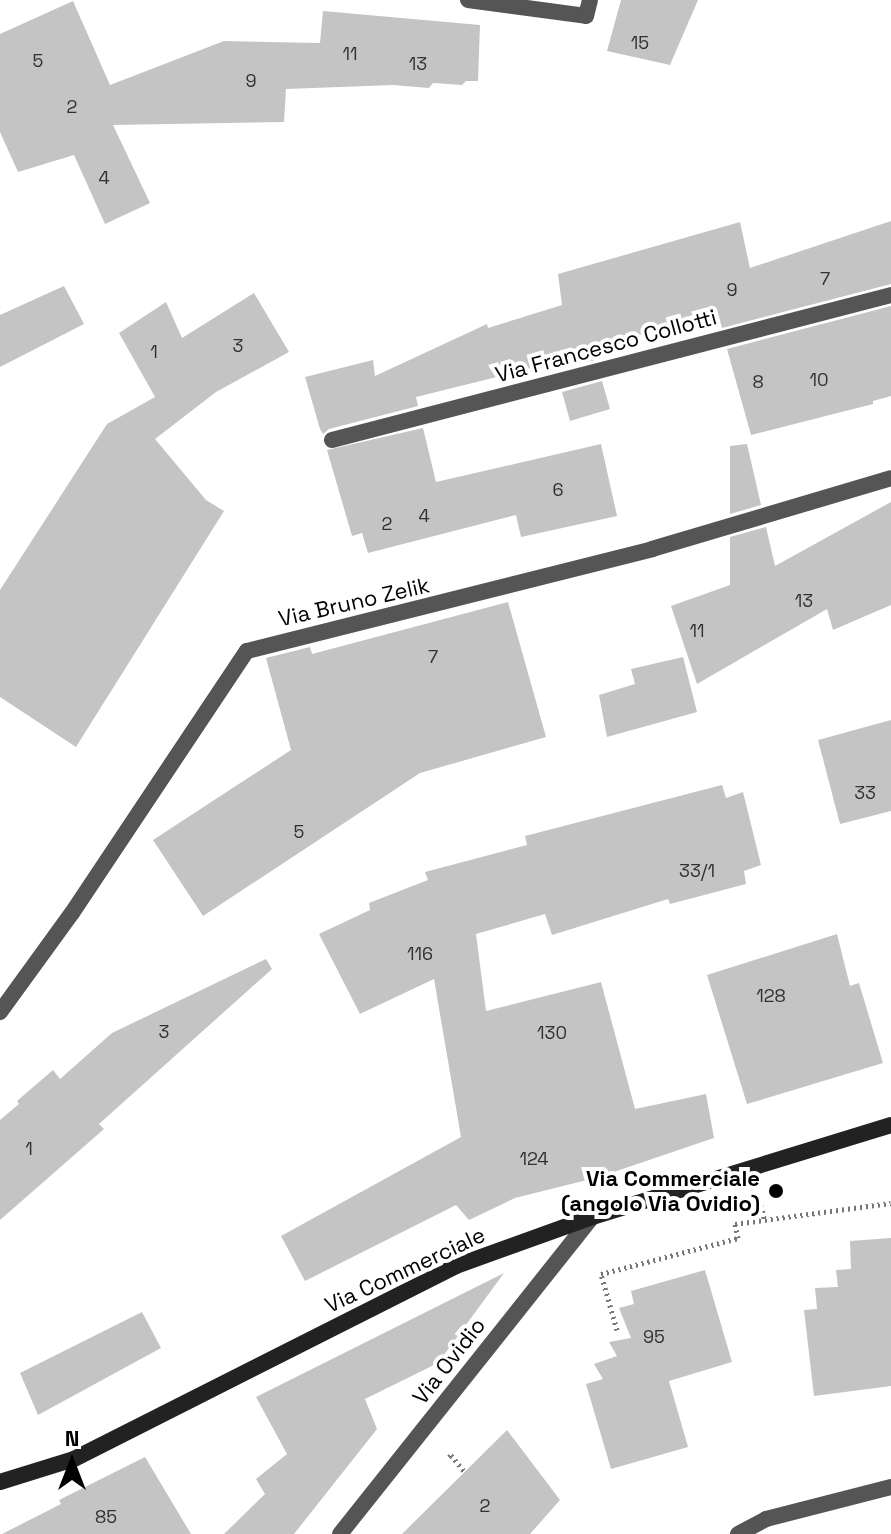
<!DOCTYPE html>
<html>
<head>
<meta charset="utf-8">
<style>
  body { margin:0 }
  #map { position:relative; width:891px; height:1534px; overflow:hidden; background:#fff; font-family:"Space Grotesk",sans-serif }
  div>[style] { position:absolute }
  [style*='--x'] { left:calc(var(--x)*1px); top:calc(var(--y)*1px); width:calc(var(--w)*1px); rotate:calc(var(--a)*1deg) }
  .building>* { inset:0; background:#c4c4c4 }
  .path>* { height:5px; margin-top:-2.5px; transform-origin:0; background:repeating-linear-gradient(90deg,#777 0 2px,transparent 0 6px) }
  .street>* { height:16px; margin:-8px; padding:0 8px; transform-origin:8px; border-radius:8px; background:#555 }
  .secondary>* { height:16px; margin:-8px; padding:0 8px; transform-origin:8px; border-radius:8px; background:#222 }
  .dots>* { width:22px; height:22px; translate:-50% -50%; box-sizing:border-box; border:4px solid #fff; border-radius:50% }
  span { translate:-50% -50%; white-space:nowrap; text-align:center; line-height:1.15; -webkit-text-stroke:8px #fff; paint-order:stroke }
  .number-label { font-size:18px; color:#313131 }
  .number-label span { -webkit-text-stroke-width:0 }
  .street-label { font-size:22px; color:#000 }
  .poi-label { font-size:22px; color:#000; font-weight:700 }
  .right { translate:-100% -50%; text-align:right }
  .north { position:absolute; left:32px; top:1422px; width:80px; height:80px; -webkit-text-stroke:6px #fff; paint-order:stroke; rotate:0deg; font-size:22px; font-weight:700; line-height:32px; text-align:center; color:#000 }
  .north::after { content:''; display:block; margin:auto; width:28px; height:36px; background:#000; clip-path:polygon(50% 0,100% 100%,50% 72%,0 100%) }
</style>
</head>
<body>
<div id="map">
  <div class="building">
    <i style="clip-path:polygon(621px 0,698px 0,670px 65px,607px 51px)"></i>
    <i style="clip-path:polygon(73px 1px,110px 85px,224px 41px,320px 43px,323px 11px,480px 25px,478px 81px,466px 81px,462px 85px,433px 83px,429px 88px,393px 85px,286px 89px,284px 122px,113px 125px,150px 203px,105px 224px,74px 155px,18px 172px,0 132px,0 34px)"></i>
    <i style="clip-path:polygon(891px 221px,891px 284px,722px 328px,717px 309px,628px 339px,629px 345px,593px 354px,595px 360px,556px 370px,554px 363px,416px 397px,418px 406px,329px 429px,323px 434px,320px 429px,305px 377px,373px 360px,375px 376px,487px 324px,488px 328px,562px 305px,558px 274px,740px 222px,750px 268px)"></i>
    <i style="clip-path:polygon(64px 286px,84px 324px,0 367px,0 315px)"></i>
    <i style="clip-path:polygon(254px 293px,289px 352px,216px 392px,155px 439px,206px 500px,224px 511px,76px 747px,0 697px,0 590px,107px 424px,155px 397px,119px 333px,166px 302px,182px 338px)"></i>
    <i style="clip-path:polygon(891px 306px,891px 396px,873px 401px,873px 404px,751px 435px,727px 349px)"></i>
    <i style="clip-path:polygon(602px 381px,610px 409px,570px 421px,562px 392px)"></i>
    <i style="clip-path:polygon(423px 428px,436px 482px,601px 444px,617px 516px,521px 537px,516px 515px,368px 553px,362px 533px,352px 536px,327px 450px)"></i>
    <i style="clip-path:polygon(747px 444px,761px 505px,730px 514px,730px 446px)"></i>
    <i style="clip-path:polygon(891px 502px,891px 605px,833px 630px,827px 609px,697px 684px,671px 606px,730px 585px,730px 537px,766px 527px,775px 566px)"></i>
    <i style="clip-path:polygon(508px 602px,546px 737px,420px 773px,203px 916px,153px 840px,291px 750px,266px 658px,310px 647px,312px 654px)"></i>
    <i style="clip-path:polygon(683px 657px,697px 712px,607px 737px,599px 695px,635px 684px,631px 669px)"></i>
    <i style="clip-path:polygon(891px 720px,891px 811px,840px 824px,818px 740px)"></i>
    <i style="clip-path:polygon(722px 785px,726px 798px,743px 792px,761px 865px,744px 871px,746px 884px,670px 904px,668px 899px,552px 935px,545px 914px,476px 934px,486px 1011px,601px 982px,635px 1109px,706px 1094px,714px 1138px,599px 1177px,515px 1198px,469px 1220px,456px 1205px,305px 1281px,281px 1236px,461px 1137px,434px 979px,360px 1014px,319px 934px,370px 910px,369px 903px,428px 880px,425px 872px,527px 845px,525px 836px)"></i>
    <i style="clip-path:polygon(837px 934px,850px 986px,859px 983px,883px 1063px,747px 1104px,707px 975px)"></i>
    <i style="clip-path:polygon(266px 959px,272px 969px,99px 1124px,104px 1129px,0 1220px,0 1120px,19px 1104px,17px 1101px,53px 1070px,60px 1079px,112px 1033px)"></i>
    <i style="clip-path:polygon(891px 1238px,891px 1386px,814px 1396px,804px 1310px,817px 1309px,815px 1288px,838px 1287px,836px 1270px,851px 1269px,850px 1241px)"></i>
    <i style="clip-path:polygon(705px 1270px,732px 1362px,669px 1381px,688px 1447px,611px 1469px,586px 1384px,603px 1379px,594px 1364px,617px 1356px,609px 1342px,631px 1338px,619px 1308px,634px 1304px,631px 1291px)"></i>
    <i style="clip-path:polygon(504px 1273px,438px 1363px,365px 1399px,377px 1429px,294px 1534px,224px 1534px,265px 1494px,256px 1479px,287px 1454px,256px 1397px)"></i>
    <i style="clip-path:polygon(142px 1312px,161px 1348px,38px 1415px,20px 1373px)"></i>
    <i style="clip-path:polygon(507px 1430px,560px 1500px,530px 1534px,402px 1534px)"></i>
    <i style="clip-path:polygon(145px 1457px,191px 1534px,2px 1534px,61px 1504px,59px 1500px)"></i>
  </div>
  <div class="path">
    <i style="--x:759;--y:1199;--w:20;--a:75"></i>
    <i style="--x:617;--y:1330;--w:58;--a:-105.9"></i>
    <i style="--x:601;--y:1274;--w:142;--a:-14.7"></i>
    <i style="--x:738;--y:1238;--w:14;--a:-102"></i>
    <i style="--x:735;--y:1224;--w:157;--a:-7.7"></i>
    <i style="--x:449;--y:1457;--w:3;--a:-45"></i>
    <i style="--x:451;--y:1455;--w:22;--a:51"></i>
  </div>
  <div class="street">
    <i style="--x:468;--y:0;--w:119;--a:7.7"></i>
    <i style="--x:586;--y:16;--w:16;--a:-76"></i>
    <i style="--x:332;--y:440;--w:577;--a:-14.54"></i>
    <i style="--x:0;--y:1012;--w:122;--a:-54"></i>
    <i style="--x:72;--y:913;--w:315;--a:-56.3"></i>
    <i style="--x:247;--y:651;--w:418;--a:-14.1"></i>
    <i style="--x:652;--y:549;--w:249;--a:-16.5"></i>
    <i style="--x:340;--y:1534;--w:405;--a:-51.5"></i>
    <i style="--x:738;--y:1534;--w:32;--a:-28"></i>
    <i style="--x:766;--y:1519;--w:129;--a:-14.4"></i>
  </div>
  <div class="secondary">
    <i style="--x:0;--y:1482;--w:77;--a:-17.3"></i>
    <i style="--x:74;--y:1459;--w:428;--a:-26.8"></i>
    <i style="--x:456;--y:1266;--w:145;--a:-19.8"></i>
    <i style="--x:592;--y:1217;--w:313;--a:-17.1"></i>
  </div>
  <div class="dots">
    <i style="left:776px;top:1191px;background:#000"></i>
  </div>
  <div class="number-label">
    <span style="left:640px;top:43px">15</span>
    <span style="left:350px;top:54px">11</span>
    <span style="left:38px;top:61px">5</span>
    <span style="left:418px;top:64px">13</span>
    <span style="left:251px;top:81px">9</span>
    <span style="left:72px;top:107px">2</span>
    <span style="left:104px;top:178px">4</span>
    <span style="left:825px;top:279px">7</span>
    <span style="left:732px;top:290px">9</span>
    <span style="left:238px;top:346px">3</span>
    <span style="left:154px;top:352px">1</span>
    <span style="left:819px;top:380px">10</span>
    <span style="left:758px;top:382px">8</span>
    <span style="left:558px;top:490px">6</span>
    <span style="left:424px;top:516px">4</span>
    <span style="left:387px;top:524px">2</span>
    <span style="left:804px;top:601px">13</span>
    <span style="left:697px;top:631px">11</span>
    <span style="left:433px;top:657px">7</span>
    <span style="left:865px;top:793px">33</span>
    <span style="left:299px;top:832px">5</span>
    <span style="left:697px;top:871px">33/1</span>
    <span style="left:420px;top:954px">116</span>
    <span style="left:771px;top:996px">128</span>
    <span style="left:164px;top:1032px">3</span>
    <span style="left:552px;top:1033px">130</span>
    <span style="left:29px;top:1149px">1</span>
    <span style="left:534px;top:1159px">124</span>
    <span style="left:654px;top:1337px">95</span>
    <span style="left:485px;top:1506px">2</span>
    <span style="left:106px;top:1517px">85</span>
  </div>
  <div class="street-label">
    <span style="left:606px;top:346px;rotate:-15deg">Via Francesco Collotti</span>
    <span style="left:354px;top:602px;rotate:-13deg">Via Bruno Zelik</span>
    <span style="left:405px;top:1270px;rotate:-25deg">Via Commerciale</span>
    <span style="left:449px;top:1361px;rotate:-52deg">Via Ovidio</span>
  </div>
  <div class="poi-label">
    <span class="right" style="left:760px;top:1191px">Via Commerciale<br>(angolo Via Ovidio)</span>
  </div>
  <div class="north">N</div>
</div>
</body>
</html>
